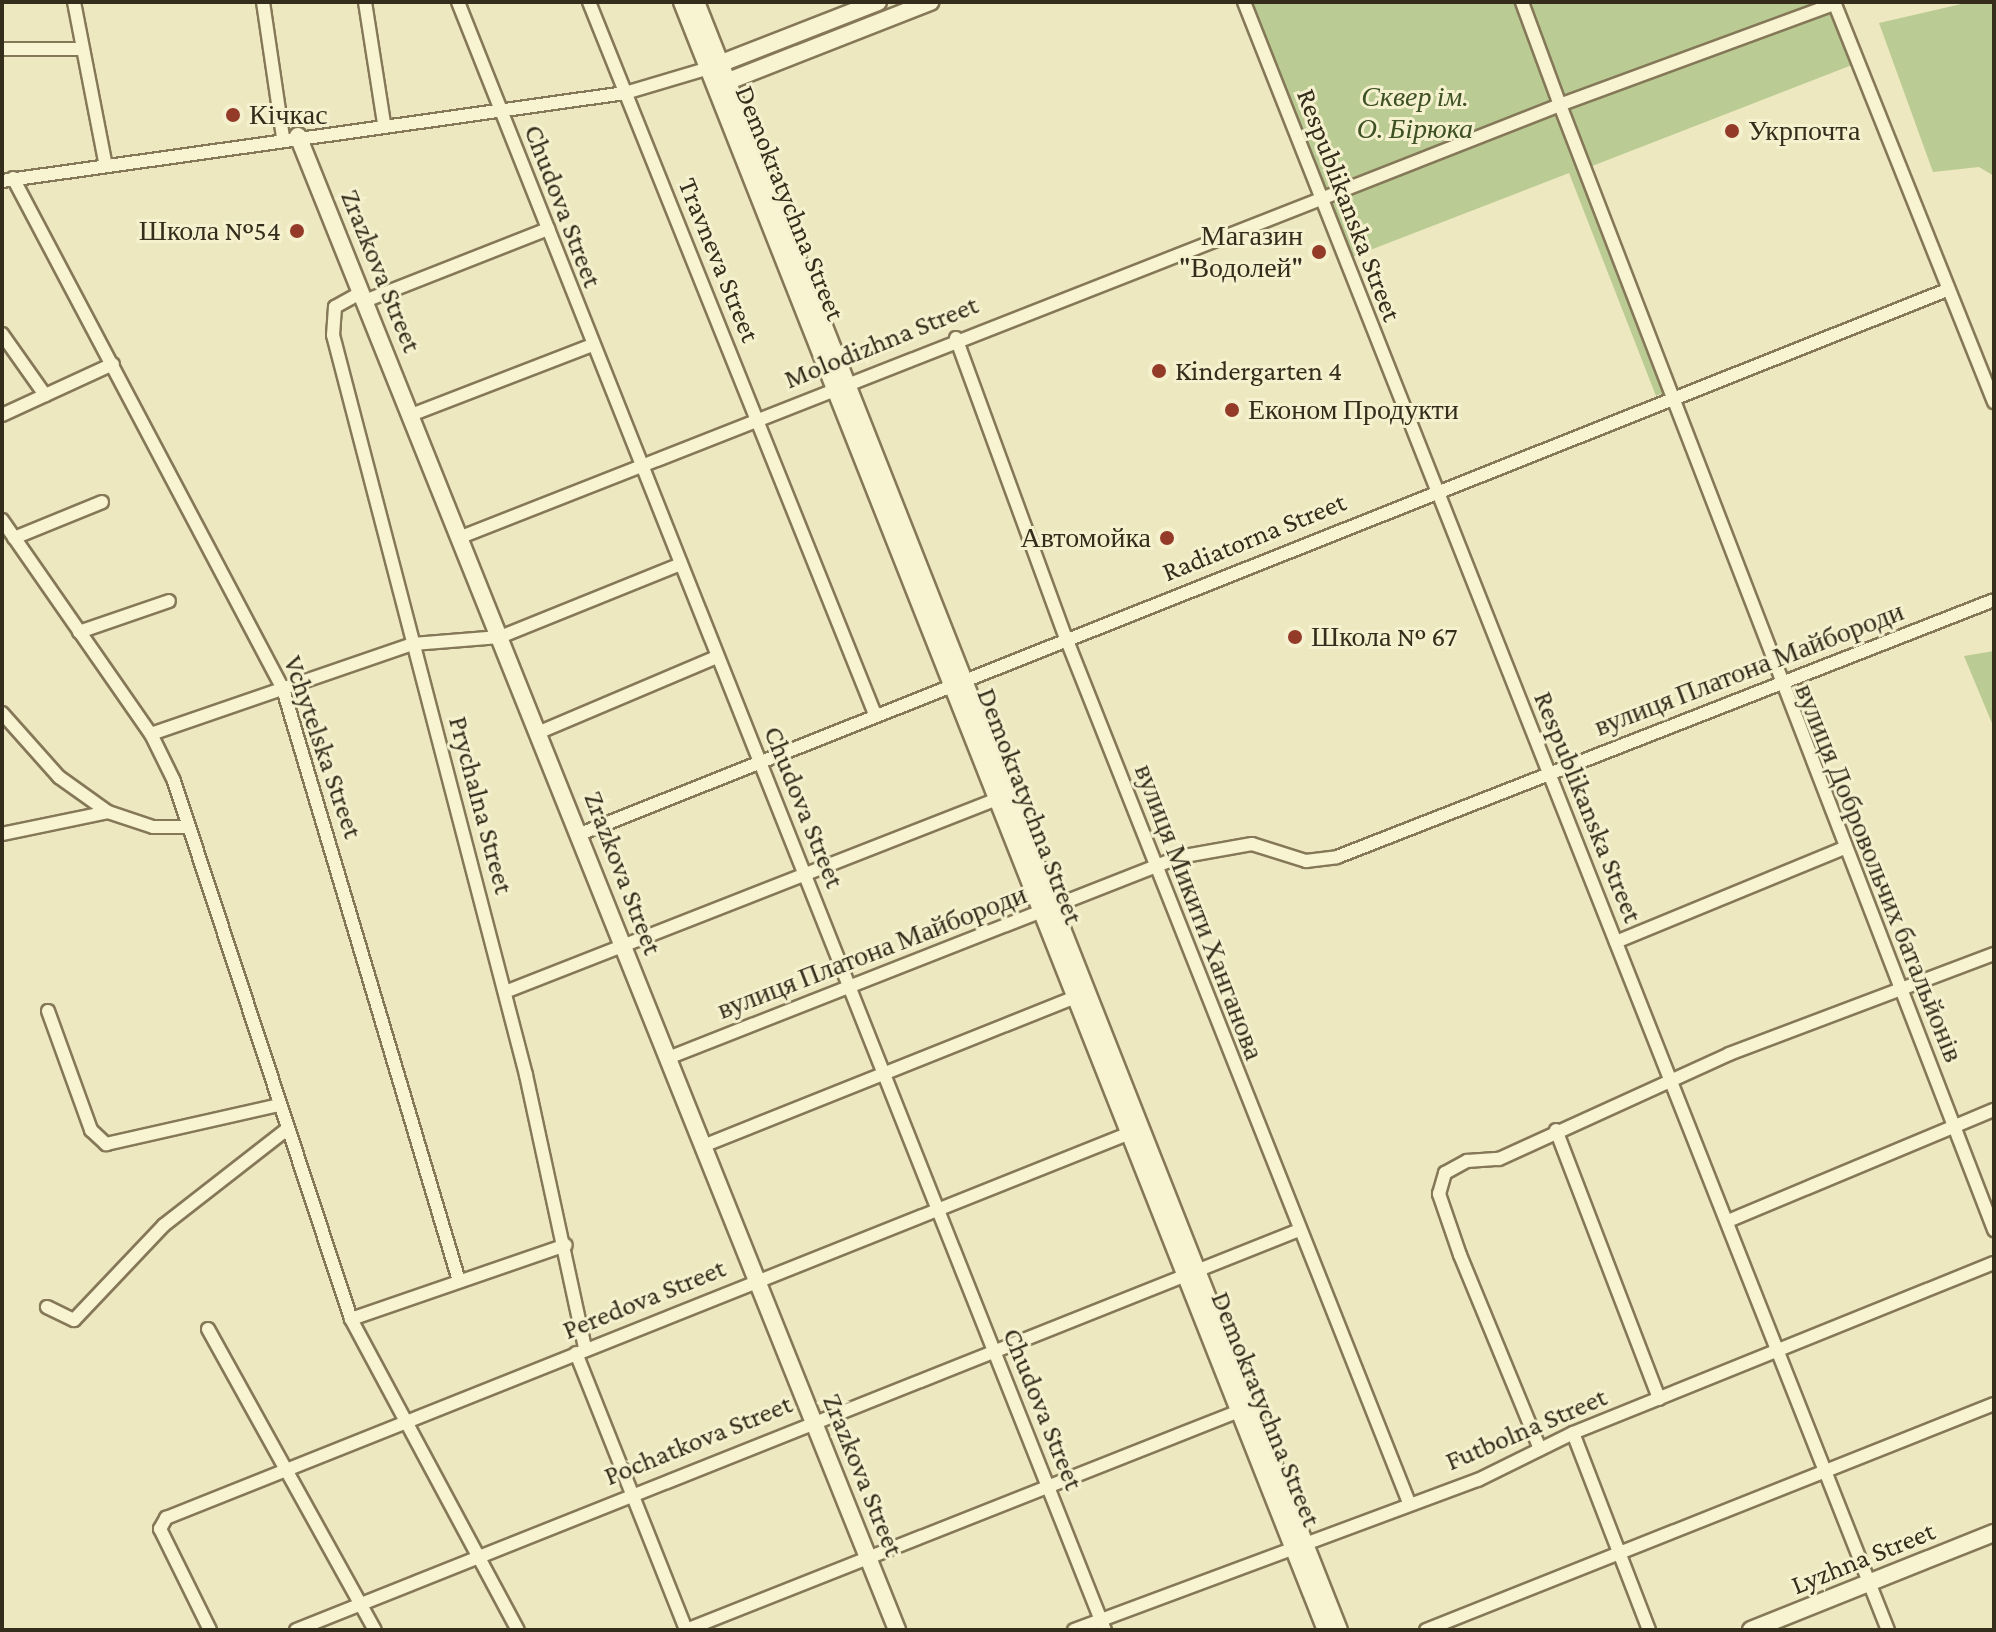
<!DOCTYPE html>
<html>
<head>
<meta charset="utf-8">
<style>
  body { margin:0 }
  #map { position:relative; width:1996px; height:1632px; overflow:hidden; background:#ede8bf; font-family:"Crimson Pro",serif }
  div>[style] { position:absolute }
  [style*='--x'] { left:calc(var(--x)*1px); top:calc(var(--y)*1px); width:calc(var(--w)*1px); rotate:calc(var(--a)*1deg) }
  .green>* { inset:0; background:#bacb93 }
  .roads { filter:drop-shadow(2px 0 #857858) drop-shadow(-2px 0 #857858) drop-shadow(0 2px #857858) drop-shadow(0 -2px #857858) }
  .street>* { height:12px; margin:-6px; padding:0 6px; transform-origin:6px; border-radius:6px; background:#f8f4d2 }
  .secondary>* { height:16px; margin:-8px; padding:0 8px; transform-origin:8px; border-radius:8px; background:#f8f4d2 }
  .dots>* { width:22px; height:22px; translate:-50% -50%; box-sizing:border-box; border:4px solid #f5f1ce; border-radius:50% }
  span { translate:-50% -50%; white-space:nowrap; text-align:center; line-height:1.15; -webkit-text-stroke:6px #f5f1ce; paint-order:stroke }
  .park-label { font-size:28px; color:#3d5123; font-style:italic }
  .poi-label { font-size:28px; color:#352d1c }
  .left { translate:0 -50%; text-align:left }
  .right { translate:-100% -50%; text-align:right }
  .street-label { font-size:28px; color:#352d1c }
  .frame { position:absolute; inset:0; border:4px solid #352d1c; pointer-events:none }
</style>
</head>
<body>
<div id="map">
  <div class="green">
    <i style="clip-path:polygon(1253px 2px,1829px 2px,1852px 65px,1587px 168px,1673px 389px,1656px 396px,1569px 173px,1352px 257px)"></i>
    <i style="clip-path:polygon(1970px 2px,1994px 2px,1994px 176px,1979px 167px,1933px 172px,1879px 23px)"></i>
    <i style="clip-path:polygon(1994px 651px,1994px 728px,1964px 656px)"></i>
  </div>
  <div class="roads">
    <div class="street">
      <i style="--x:74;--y:2;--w:163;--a:79"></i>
      <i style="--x:263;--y:2;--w:136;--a:81.6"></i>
      <i style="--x:365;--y:2;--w:122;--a:81.1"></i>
      <i style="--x:458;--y:2;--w:1752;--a:68.33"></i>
      <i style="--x:589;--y:2;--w:767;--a:68.12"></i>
      <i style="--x:1244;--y:2;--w:1751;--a:68.42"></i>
      <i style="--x:1834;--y:2;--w:431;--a:68.2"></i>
      <i style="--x:1834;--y:4;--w:292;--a:159.8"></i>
      <i style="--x:1560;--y:105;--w:1206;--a:68.9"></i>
      <i style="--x:2;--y:49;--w:80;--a:0"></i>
      <i style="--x:13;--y:178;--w:578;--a:62.15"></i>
      <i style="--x:283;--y:689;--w:618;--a:73.44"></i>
      <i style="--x:2;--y:181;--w:629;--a:-8.04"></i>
      <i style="--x:625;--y:93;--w:88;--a:-16.6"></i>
      <i style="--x:362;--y:292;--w:31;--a:151"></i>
      <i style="--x:335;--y:307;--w:28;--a:94"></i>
      <i style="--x:333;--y:335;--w:765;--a:75.38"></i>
      <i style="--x:526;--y:1075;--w:279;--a:77.8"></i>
      <i style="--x:365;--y:301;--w:197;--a:-21.5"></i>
      <i style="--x:2;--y:334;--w:75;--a:54.8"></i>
      <i style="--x:956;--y:338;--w:320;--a:69.9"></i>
      <i style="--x:1066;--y:638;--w:927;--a:68.36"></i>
      <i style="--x:2;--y:415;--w:122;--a:-24.7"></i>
      <i style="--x:411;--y:415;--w:194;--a:-21.1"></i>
      <i style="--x:2;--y:520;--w:261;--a:55.2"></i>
      <i style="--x:151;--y:734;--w:52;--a:63.9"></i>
      <i style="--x:174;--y:781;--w:566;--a:71.79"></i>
      <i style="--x:351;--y:1319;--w:353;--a:61.8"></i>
      <i style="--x:461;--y:537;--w:1181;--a:-21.46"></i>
      <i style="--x:1560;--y:105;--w:110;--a:-110.3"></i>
      <i style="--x:14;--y:538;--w:95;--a:-22.2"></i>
      <i style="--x:79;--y:632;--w:95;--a:-19"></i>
      <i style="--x:2;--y:713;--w:86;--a:48.3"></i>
      <i style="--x:59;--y:777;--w:60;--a:35.5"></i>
      <i style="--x:108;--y:812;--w:47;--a:18.4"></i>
      <i style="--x:153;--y:827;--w:32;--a:0"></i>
      <i style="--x:540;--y:732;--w:192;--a:-23"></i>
      <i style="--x:151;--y:734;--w:277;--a:-19"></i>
      <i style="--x:413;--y:644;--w:87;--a:-4.6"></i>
      <i style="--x:500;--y:637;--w:195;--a:-22"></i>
      <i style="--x:2;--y:834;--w:108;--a:-11.7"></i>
      <i style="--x:580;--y:834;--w:1471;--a:-21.7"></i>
      <i style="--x:1616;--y:942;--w:247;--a:-22.4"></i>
      <i style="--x:505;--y:992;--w:537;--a:-21.41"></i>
      <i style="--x:48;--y:1011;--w:127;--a:70.1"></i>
      <i style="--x:91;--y:1130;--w:21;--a:43"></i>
      <i style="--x:106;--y:1144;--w:177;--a:-12.7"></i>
      <i style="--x:668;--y:1058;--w:549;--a:-21.47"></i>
      <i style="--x:1179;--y:857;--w:74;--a:-10.1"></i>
      <i style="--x:1252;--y:844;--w:57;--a:17.5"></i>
      <i style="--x:1306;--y:861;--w:31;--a:-7"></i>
      <i style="--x:1337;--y:857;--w:705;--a:-21.36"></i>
      <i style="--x:1556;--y:1130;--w:288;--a:69"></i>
      <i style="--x:703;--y:1146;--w:409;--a:-21.8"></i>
      <i style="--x:1728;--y:1221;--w:288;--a:-22.7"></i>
      <i style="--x:47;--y:1307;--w:30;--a:26"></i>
      <i style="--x:74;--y:1320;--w:131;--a:-46.5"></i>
      <i style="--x:164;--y:1225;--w:155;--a:-37.9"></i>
      <i style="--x:351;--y:1319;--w:227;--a:-19"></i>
      <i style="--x:208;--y:1329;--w:344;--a:61"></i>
      <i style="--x:576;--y:1353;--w:298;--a:68.3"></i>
      <i style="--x:1573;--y:1433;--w:211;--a:68.9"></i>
      <i style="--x:1540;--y:1449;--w:210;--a:-112.4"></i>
      <i style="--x:1460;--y:1255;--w:65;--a:-109"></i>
      <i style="--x:1439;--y:1194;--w:22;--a:-74"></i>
      <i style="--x:1445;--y:1173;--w:25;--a:-29"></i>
      <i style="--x:1467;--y:1161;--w:32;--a:-4"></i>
      <i style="--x:1499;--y:1159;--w:253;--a:-24.5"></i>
      <i style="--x:1729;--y:1054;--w:283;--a:-20.7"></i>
      <i style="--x:210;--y:1630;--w:113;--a:-116.3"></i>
      <i style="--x:160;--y:1529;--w:13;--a:-61"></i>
      <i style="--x:166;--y:1518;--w:1043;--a:-21.77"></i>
      <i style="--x:296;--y:1630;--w:1080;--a:-21.74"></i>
      <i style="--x:686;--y:1630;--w:595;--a:-21.6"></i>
      <i style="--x:1074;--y:1630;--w:431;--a:-20.4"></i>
      <i style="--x:1478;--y:1480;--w:106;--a:-26.3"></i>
      <i style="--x:1573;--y:1433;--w:454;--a:-22"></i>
      <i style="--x:1426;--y:1630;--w:611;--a:-21.7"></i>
    </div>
    <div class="secondary">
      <i style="--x:682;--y:2;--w:1751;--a:68.42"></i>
      <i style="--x:696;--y:2;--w:1750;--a:68.45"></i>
      <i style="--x:714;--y:66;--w:176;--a:-21.3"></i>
      <i style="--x:721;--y:84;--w:225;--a:-21.4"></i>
      <i style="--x:298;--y:136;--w:1610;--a:68.15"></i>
      <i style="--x:1751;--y:1630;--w:262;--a:-21.8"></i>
    </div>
  </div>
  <div class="dots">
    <i style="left:233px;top:115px;background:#933b28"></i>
    <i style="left:1732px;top:131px;background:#933b28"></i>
    <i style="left:297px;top:231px;background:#933b28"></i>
    <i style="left:1319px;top:252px;background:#933b28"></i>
    <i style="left:1159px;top:371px;background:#933b28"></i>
    <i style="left:1232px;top:410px;background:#933b28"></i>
    <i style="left:1167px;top:538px;background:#933b28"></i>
    <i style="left:1295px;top:637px;background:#933b28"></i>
  </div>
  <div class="park-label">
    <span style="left:1415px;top:113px">Сквер ім.<br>О. Бірюка</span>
  </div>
  <div class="poi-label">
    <span class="left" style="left:249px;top:115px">Кічкас</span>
    <span class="left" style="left:1748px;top:131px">Укрпочта</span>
    <span class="right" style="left:281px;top:231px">Школа №54</span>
    <span class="right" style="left:1303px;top:252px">Магазин<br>"Водолей"</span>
    <span class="left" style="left:1175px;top:371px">Kindergarten 4</span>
    <span class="left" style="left:1248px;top:410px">Економ Продукти</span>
    <span class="right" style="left:1151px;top:538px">Автомойка</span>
    <span class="left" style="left:1311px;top:637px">Школа № 67</span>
  </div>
  <div class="street-label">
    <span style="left:790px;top:203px;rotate:68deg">Demokratychna Street</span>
    <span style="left:1349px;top:205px;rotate:69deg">Respublikanska Street</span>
    <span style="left:563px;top:206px;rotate:69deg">Chudova Street</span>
    <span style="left:719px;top:260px;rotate:68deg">Travneva Street</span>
    <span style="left:381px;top:271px;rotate:68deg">Zrazkova Street</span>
    <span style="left:881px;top:342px;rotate:-22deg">Molodizhna Street</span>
    <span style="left:1254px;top:537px;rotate:-22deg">Radiatorna Street</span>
    <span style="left:1749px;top:669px;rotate:-21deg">вулиця Платона Майбороди</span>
    <span style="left:323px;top:747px;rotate:71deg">Vchytelska Street</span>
    <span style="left:481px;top:805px;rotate:75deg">Prychalna Street</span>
    <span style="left:1030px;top:806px;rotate:69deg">Demokratychna Street</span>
    <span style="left:804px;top:807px;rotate:68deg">Chudova Street</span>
    <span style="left:1588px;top:807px;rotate:68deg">Respublikanska Street</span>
    <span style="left:623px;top:873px;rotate:69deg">Zrazkova Street</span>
    <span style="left:1879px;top:873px;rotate:68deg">вулиця Добровольчих батальйонів</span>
    <span style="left:1199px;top:912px;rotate:69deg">вулиця Микити Ханганова</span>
    <span style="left:872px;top:952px;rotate:-21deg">вулиця Платона Майбороди</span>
    <span style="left:644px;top:1299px;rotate:-22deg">Peredova Street</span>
    <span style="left:1043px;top:1409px;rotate:68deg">Chudova Street</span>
    <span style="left:1266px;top:1409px;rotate:68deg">Demokratychna Street</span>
    <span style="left:1526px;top:1429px;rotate:-23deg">Futbolna Street</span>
    <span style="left:698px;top:1440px;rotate:-22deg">Pochatkova Street</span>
    <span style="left:863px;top:1475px;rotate:68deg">Zrazkova Street</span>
    <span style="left:1863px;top:1558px;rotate:-22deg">Lyzhna Street</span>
  </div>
  <div class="frame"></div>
</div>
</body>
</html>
